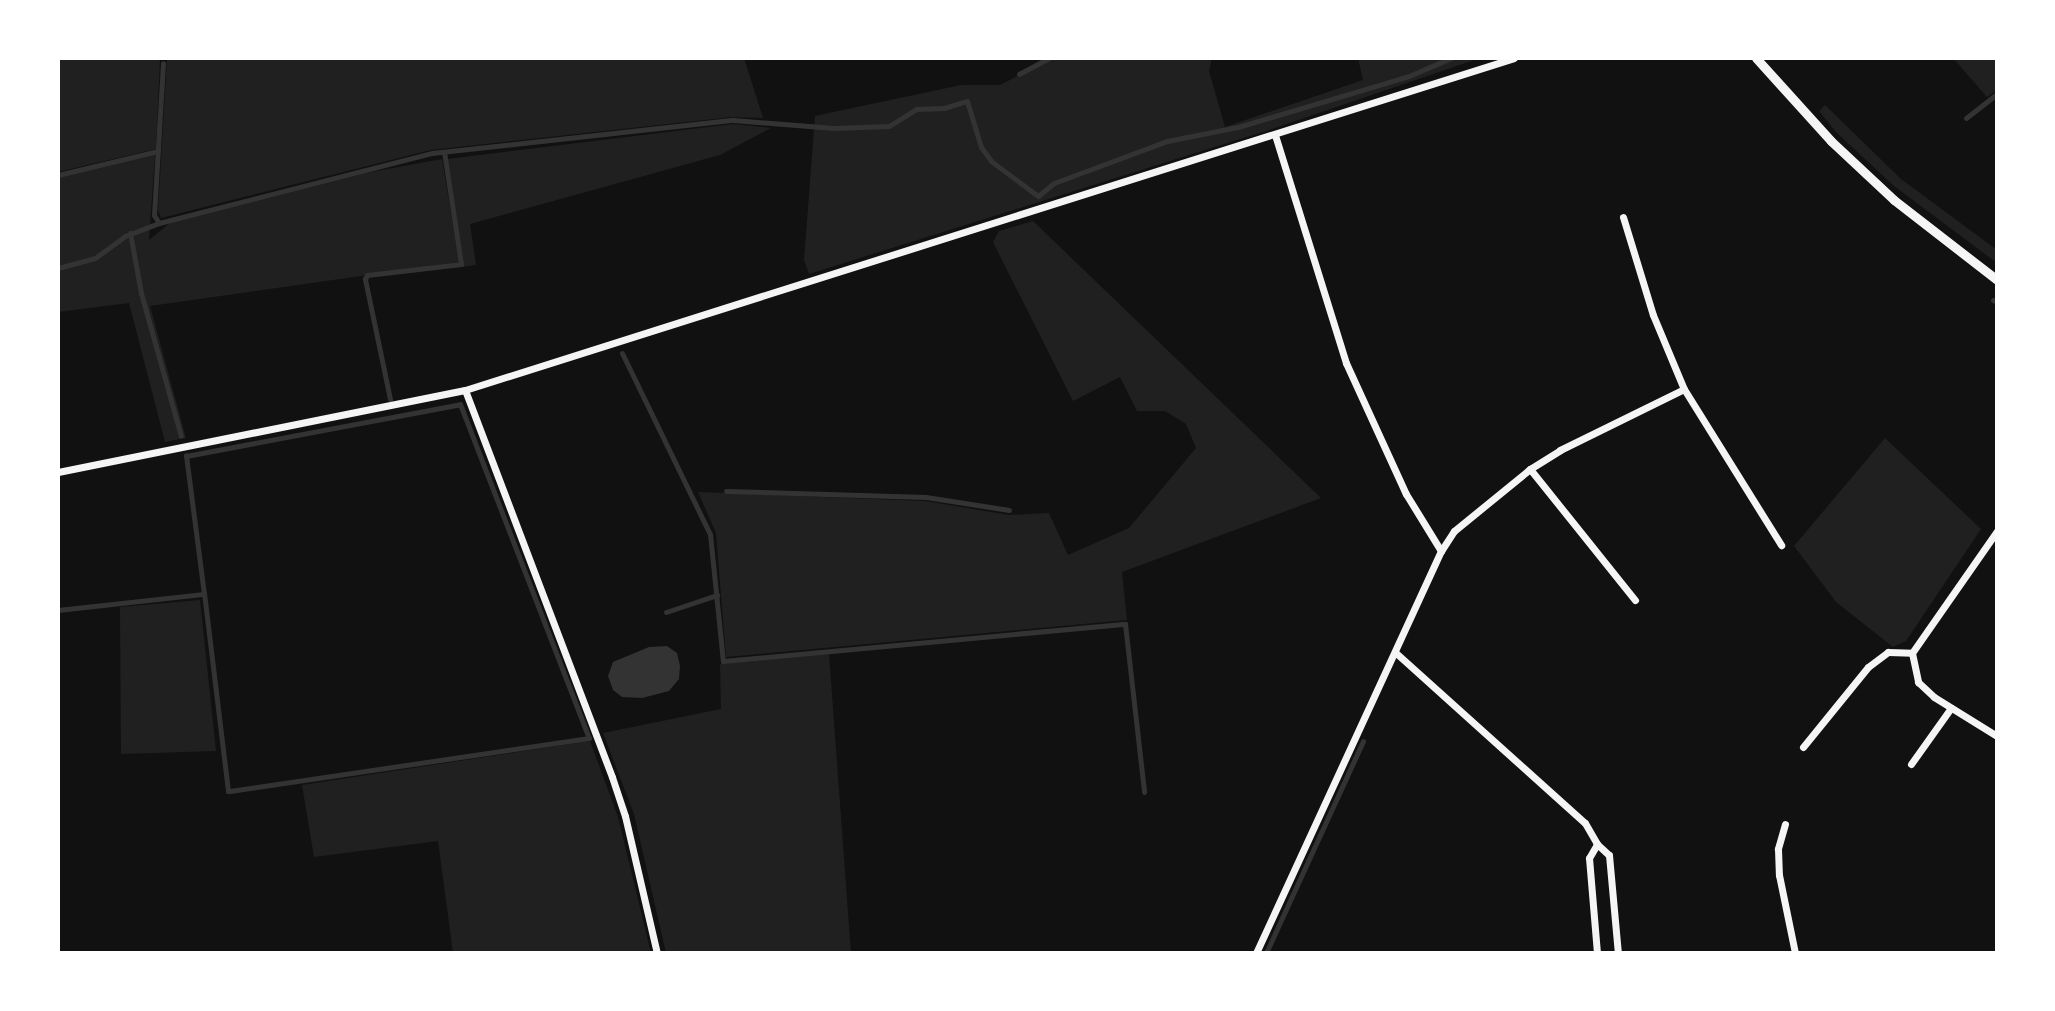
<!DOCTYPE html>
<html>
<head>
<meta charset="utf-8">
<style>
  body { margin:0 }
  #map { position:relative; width:2055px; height:1011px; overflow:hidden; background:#111; font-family:"Nunito Sans",sans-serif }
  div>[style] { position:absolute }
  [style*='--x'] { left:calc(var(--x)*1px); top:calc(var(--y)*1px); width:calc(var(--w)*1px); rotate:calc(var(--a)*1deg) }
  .green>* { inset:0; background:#202020 }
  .water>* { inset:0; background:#333 }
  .stream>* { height:5px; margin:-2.5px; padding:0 2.5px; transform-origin:2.5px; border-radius:2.5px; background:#333 }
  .minor>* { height:7px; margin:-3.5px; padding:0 3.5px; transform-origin:3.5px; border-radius:3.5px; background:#f5f5f5 }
  .secondary>* { height:9px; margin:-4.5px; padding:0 4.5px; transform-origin:4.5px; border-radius:4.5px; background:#f5f5f5 }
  span { translate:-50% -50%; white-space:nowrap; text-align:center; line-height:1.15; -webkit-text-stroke:6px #fff; paint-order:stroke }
  .frame { position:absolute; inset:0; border:60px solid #fff; pointer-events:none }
</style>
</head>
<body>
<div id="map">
  <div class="green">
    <i style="clip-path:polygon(58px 58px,160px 58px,156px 149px,58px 172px)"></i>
    <i style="clip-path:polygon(167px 58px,744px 58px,763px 118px,732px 117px,431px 150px,161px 218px,158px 210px)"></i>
    <i style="clip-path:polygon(1053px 58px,1212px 58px,1209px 71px,1225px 127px,1363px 80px,1358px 58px,1480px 58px,1275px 128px,809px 274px,804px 260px,815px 116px,961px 85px,1000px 85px)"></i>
    <i style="clip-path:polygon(1953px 58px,1997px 58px,1997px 90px,1987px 97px)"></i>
    <i style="clip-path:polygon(1825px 105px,1901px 179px,1997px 250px,1997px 263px,1894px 186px,1836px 132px,1819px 111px)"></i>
    <i style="clip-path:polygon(733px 124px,771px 128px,720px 155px,470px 224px,476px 265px,463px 267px,447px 159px)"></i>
    <i style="clip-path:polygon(155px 155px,149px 240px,170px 223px,366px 173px,442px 159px,459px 262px,150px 306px,186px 438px,165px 442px,129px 303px,58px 312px,58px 178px)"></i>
    <i style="clip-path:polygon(1033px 221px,1321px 498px,1122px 572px,1127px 620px,726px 657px,716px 533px,698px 492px,925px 501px,1009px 515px,1049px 513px,1068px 555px,1129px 528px,1196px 448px,1186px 424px,1165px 411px,1137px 411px,1120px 377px,1073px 401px,993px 242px,999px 231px)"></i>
    <i style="clip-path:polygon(1885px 438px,1981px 529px,1906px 641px,1893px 647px,1836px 602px,1794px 546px)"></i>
    <i style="clip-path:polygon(200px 600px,216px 751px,121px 754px,120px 607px)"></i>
    <i style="clip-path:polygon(829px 654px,851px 953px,666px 953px,634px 814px,603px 733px,721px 709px,720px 664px)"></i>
    <i style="clip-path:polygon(590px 741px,618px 817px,651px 953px,453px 953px,438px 841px,314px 857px,302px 785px)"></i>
  </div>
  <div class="water">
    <i style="clip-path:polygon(667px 646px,677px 653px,680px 666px,679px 679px,669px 691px,642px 698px,622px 697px,613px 690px,608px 676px,613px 662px,649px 647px)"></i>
  </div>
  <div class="stream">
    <i style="--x:1019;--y:74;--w:34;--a:-28"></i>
    <i style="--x:1966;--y:118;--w:39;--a:-38"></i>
    <i style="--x:58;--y:175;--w:103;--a:-13.5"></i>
    <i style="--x:159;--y:223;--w:9;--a:-122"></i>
    <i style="--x:154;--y:215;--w:152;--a:-86.6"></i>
    <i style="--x:130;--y:233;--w:61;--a:79.6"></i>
    <i style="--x:141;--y:293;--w:148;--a:74.4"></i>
    <i style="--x:58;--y:268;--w:38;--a:-15"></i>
    <i style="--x:95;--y:258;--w:37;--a:-36"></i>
    <i style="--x:125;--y:236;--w:36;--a:-21"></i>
    <i style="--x:159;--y:223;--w:282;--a:-14.4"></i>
    <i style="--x:432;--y:153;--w:303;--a:-6.3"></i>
    <i style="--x:733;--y:120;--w:101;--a:4.5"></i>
    <i style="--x:834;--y:128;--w:55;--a:-2.1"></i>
    <i style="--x:889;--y:126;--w:32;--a:-32"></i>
    <i style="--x:916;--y:109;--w:28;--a:-2"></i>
    <i style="--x:944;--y:108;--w:24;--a:-17"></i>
    <i style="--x:967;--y:101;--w:48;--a:73.1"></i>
    <i style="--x:981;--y:147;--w:17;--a:54"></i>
    <i style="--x:991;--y:161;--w:59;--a:36.7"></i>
    <i style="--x:1038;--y:196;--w:21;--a:-39"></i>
    <i style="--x:1054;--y:183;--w:121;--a:-20.4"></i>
    <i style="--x:1167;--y:141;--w:72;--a:-11.2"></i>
    <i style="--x:1238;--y:127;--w:178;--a:-16.6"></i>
    <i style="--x:1409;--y:76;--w:46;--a:-23.2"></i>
    <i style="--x:1993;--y:300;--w:4;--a:27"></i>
    <i style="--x:622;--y:353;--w:201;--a:64.1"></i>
    <i style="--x:710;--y:534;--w:128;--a:84.2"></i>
    <i style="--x:723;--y:661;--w:404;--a:-5.3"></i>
    <i style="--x:1125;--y:624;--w:169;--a:83.5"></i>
    <i style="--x:390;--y:399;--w:123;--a:-101.8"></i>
    <i style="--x:365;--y:279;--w:4;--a:-63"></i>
    <i style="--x:367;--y:275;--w:95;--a:-6.7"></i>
    <i style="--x:461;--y:264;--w:113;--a:-98.6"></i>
    <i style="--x:186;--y:456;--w:279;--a:-10.7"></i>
    <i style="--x:460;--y:404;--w:358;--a:68.9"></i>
    <i style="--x:589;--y:738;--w:365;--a:171.6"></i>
    <i style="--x:228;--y:791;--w:198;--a:-96.9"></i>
    <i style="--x:726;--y:491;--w:200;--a:1.7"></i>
    <i style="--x:926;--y:497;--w:84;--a:8.9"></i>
    <i style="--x:58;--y:610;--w:147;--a:-6.3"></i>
    <i style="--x:204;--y:594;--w:140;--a:-97.4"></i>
    <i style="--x:666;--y:612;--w:54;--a:-18.4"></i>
    <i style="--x:1266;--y:953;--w:233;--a:-65.4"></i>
  </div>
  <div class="minor">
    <i style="--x:1275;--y:135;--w:239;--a:72.7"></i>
    <i style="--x:1346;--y:363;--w:144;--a:65.4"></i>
    <i style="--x:1406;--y:494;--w:67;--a:58.4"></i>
    <i style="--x:1623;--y:217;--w:102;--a:73"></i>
    <i style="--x:1653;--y:315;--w:80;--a:67.3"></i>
    <i style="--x:1684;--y:389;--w:184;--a:58.1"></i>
    <i style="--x:465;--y:390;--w:414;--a:69.2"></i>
    <i style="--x:612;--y:777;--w:41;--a:71.6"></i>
    <i style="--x:625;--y:816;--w:141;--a:76.9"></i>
    <i style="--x:1530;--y:469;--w:168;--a:51.3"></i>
    <i style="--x:58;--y:472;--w:415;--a:-11.4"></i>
    <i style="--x:465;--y:390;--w:1100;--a:-17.56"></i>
    <i style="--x:1997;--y:531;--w:149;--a:124.9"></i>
    <i style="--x:1912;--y:653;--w:30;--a:78"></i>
    <i style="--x:1918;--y:682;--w:22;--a:43"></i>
    <i style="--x:1934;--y:697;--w:74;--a:31.8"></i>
    <i style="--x:1396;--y:653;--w:254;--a:42"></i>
    <i style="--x:1585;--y:823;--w:24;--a:60"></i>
    <i style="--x:1803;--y:747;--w:103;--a:-50.9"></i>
    <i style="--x:1868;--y:667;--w:25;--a:-37"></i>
    <i style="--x:1888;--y:652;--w:24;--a:2"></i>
    <i style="--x:1911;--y:764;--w:69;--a:-54.5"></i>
    <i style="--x:1785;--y:824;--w:26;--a:106"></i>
    <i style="--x:1778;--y:849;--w:26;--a:88"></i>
    <i style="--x:1779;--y:875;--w:80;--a:78.4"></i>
    <i style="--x:1256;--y:953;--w:443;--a:-65.3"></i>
    <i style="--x:1441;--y:551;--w:24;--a:-57"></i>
    <i style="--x:1454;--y:531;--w:98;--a:-39.2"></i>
    <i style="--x:1530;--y:469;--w:36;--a:-32"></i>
    <i style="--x:1560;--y:450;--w:138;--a:-26.2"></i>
    <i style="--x:1597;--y:953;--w:95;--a:-94.8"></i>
    <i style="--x:1589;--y:858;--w:16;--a:-60"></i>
    <i style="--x:1597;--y:844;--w:16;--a:43"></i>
    <i style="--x:1609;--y:855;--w:98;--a:84.8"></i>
  </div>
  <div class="secondary">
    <i style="--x:1756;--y:58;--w:112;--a:47.9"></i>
    <i style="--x:1831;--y:141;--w:86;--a:43.1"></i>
    <i style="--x:1894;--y:200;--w:130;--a:37.8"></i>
  </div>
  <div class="frame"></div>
</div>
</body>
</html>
